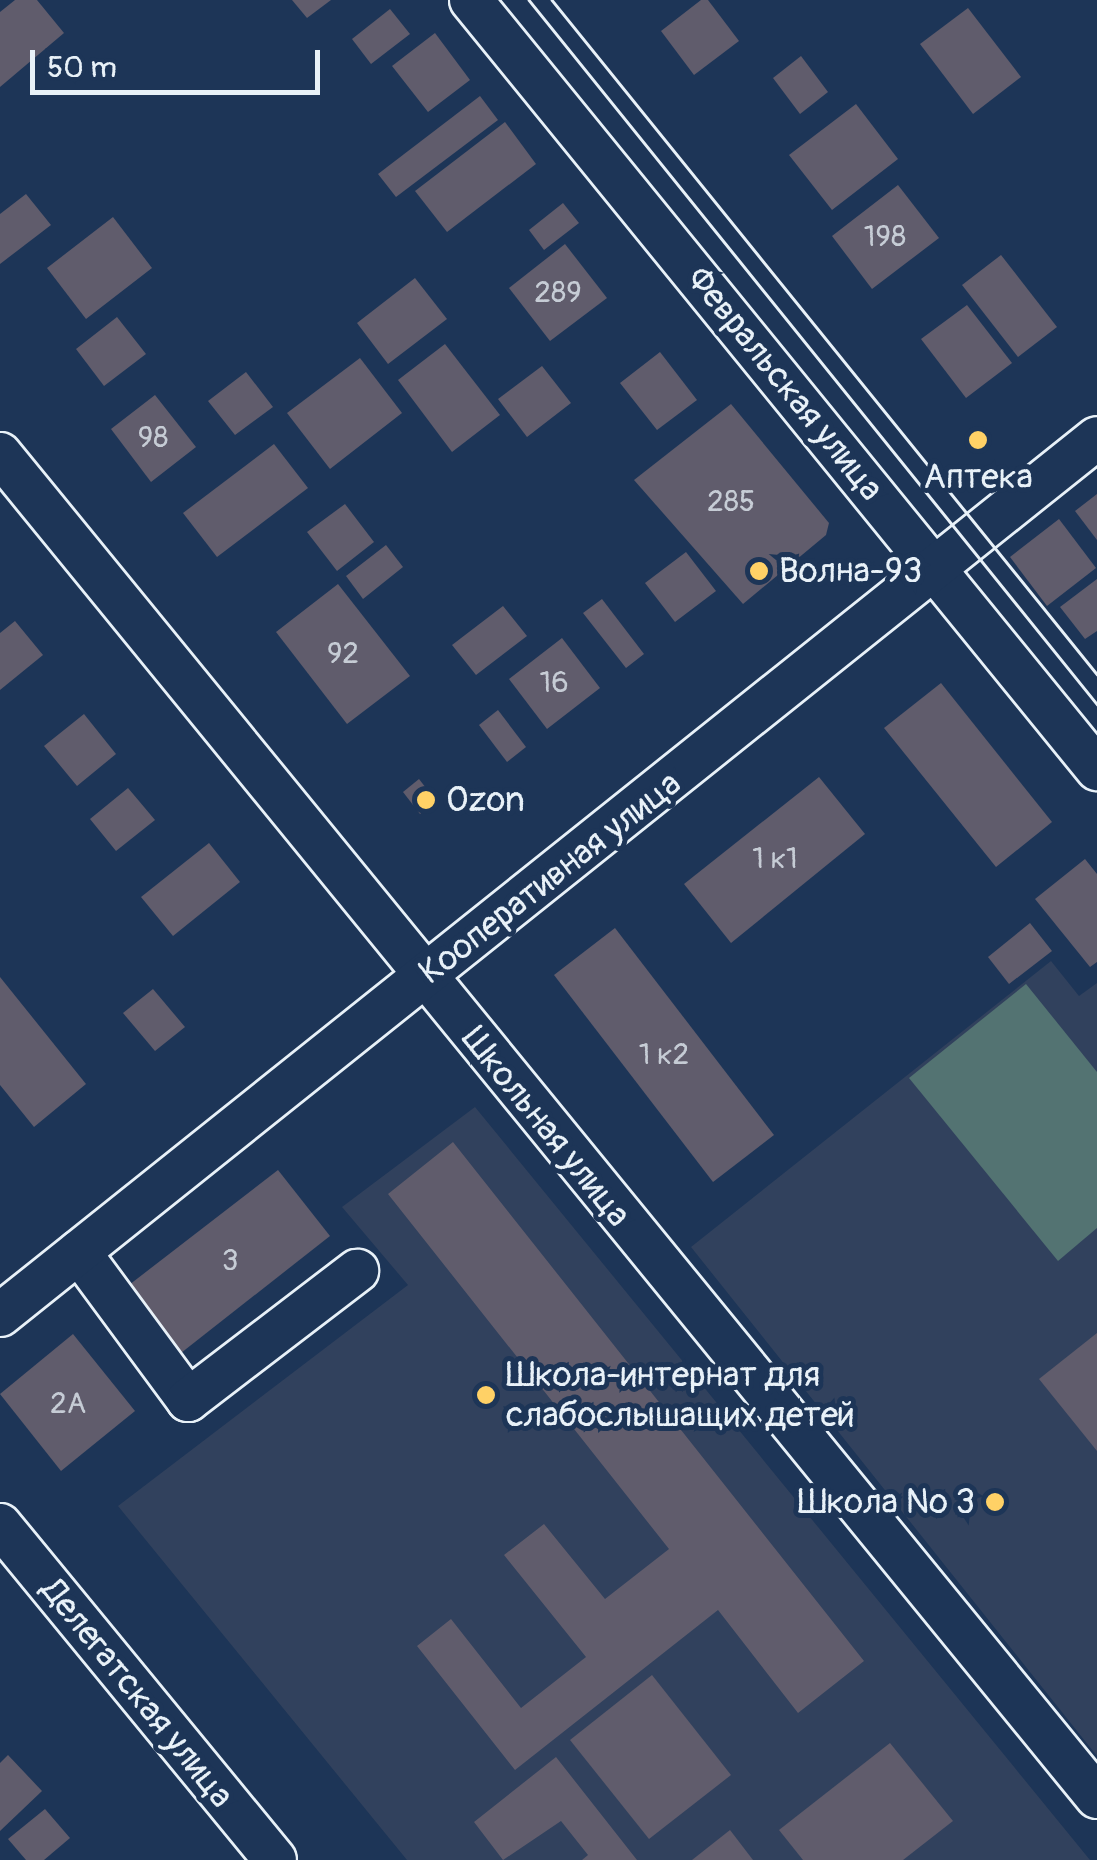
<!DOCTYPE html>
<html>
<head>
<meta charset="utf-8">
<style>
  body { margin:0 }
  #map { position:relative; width:1097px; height:1860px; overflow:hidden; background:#1d3557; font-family:Pangolin,sans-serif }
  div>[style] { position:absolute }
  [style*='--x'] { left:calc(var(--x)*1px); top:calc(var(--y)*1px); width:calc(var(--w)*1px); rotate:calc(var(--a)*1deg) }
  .built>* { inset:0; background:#31415d }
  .green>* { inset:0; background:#537372 }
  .building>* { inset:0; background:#605c6c }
  .roads { filter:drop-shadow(2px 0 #e8f1f8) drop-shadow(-2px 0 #e8f1f8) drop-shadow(0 2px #e8f1f8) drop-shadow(0 -2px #e8f1f8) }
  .minor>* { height:42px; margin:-21px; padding:0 21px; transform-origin:21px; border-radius:21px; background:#1d3557 }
  .tram>* { height:2.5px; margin:-1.25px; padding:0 1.25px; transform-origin:1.25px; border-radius:1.25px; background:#e8f1f8 }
  .dots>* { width:28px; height:28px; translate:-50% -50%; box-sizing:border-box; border:5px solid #1d3557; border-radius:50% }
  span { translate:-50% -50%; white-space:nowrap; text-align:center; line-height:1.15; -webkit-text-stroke:10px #1d3557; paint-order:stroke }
  .number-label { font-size:30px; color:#c6ccd5 }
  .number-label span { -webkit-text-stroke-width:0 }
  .street-label { font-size:35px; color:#e8f1f8 }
  .poi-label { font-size:35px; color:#e8f1f8 }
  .left { translate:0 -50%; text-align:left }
  .right { translate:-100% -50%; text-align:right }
  .scale { position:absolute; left:30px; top:50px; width:290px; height:45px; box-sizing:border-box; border:5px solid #e8f1f8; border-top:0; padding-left:12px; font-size:30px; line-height:35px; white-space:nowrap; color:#e8f1f8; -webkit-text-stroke:8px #1d3557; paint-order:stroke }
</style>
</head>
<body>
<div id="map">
  <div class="built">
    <i style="clip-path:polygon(1051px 961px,1079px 996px,1097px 983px,1097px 1756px,691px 1247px)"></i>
    <i style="clip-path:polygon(475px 1107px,1090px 1860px,407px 1860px,118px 1506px,408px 1285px,342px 1207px)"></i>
  </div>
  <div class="green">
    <i style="clip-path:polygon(1026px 984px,1097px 1072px,1097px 1228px,1058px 1261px,909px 1078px)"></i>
  </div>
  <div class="building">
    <i style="clip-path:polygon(15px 0,37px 0,64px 33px,0 87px,0 12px)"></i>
    <i style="clip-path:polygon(292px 0,331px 0,307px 18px)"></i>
    <i style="clip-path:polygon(701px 0,708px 0,739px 41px,694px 75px,661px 31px)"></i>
    <i style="clip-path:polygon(968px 8px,1021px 77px,973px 114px,920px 44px)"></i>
    <i style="clip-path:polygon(390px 9px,410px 34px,371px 64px,352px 39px)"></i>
    <i style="clip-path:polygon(435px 33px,470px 80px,428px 112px,392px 66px)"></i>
    <i style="clip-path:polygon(801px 56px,828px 92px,800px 114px,773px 78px)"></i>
    <i style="clip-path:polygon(480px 96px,498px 120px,396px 197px,378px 174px)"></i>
    <i style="clip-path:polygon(856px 104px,898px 159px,832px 210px,789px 155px)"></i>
    <i style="clip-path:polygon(505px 122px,536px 164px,447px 232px,415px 191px)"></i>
    <i style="clip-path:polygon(898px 185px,939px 238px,872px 289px,832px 236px)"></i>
    <i style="clip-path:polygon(26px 194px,51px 225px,0 264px,0 214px)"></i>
    <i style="clip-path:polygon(563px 203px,579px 223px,544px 250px,529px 230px)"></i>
    <i style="clip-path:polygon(113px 217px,152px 268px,86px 319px,47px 268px)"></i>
    <i style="clip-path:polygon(565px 244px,607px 298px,550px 341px,509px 288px)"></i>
    <i style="clip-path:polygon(1001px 255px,1057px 327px,1018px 357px,962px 285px)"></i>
    <i style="clip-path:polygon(415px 278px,447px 319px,388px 364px,357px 323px)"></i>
    <i style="clip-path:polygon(967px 305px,1012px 363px,966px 398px,921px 339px)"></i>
    <i style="clip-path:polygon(117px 317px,146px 354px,104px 386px,76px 349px)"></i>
    <i style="clip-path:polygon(445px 344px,500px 415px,452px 452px,398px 380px)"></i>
    <i style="clip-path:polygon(660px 352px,697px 400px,657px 430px,620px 383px)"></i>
    <i style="clip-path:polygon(360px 358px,402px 413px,330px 469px,287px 413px)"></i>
    <i style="clip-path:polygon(542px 366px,571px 403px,527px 437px,498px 399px)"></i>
    <i style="clip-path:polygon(246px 372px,273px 407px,235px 435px,208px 401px)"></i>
    <i style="clip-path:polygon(155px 395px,196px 447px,151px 482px,111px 429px)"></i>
    <i style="clip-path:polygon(731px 404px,829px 523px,826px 535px,743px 604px,634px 480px)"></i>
    <i style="clip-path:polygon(274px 444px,308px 488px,217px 557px,183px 513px)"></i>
    <i style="clip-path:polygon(1097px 494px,1097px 540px,1075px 511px)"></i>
    <i style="clip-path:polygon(345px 504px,374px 542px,337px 571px,307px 532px)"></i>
    <i style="clip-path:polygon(1059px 519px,1096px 568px,1047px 606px,1010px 557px)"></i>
    <i style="clip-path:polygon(386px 545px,403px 567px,363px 599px,346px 576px)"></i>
    <i style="clip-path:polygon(686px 552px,716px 591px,675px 622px,645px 583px)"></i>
    <i style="clip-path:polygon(1097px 579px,1097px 631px,1085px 639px,1060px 607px)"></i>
    <i style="clip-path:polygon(338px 584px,410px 676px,347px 724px,276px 632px)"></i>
    <i style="clip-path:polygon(602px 599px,644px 654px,626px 668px,583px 613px)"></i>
    <i style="clip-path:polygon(503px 606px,527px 636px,476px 675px,452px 645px)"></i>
    <i style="clip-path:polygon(15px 621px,43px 655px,0 690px,0 633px)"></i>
    <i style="clip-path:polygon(562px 638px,600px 688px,547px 729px,509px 679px)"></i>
    <i style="clip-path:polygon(941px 683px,1052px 822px,996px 867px,884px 728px)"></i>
    <i style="clip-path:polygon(498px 710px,526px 747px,507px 762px,479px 725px)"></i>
    <i style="clip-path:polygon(84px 714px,116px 754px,77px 786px,44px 746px)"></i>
    <i style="clip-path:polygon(819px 777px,865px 834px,731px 943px,684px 884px)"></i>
    <i style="clip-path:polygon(419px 779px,436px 801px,420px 814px,403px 792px)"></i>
    <i style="clip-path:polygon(128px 788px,155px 820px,116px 851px,90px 819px)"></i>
    <i style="clip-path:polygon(209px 843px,240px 882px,173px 936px,141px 897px)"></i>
    <i style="clip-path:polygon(1085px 859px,1097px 874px,1097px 962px,1090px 967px,1035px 899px)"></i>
    <i style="clip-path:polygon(1030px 923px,1052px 951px,1009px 984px,988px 957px)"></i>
    <i style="clip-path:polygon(615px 928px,774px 1135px,713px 1182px,554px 975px)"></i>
    <i style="clip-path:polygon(0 977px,86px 1084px,34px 1127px,0 1085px)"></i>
    <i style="clip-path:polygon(153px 989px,185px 1027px,155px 1051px,123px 1013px)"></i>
    <i style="clip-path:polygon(453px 1142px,864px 1661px,798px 1713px,718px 1610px,515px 1770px,417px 1646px,451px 1619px,521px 1708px,586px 1657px,504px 1555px,544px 1524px,605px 1599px,669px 1549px,388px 1194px)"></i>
    <i style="clip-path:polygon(278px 1170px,330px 1236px,181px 1353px,129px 1285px)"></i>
    <i style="clip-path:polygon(1097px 1333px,1097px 1451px,1039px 1379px)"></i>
    <i style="clip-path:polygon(73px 1334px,135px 1411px,61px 1471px,0 1394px)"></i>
    <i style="clip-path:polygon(652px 1675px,731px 1775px,649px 1839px,570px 1740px)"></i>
    <i style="clip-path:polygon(890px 1743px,953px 1821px,903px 1860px,803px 1860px,779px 1830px)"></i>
    <i style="clip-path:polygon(8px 1755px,42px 1791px,0 1831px,0 1763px)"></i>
    <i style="clip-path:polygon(556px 1757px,637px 1860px,582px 1860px,588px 1855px,561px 1821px,503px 1860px,474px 1822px)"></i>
    <i style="clip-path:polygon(45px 1809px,70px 1838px,44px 1860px,26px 1860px,8px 1839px)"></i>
    <i style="clip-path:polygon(730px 1830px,753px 1860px,692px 1860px)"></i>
  </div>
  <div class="roads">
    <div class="minor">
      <i style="--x:471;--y:0;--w:992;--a:50.85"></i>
      <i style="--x:0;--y:454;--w:1734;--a:50.76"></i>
      <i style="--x:79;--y:1252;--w:184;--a:53.6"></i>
      <i style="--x:188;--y:1400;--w:213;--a:-37.4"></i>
      <i style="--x:0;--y:1315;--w:1404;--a:-38.64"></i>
      <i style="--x:0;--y:1525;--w:433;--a:50.6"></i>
    </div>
  </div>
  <div class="tram">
    <i style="--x:529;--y:0;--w:905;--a:51.1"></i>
    <i style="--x:552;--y:0;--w:867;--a:51.04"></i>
  </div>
  <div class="dots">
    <i style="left:978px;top:440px;background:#ffd166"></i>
    <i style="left:759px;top:571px;background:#ffd166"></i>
    <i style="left:426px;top:800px;background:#ffd166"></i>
    <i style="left:486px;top:1395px;background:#ffd166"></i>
    <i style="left:995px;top:1502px;background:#ffd166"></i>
  </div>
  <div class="number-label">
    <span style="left:885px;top:237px">198</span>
    <span style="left:558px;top:293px">289</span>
    <span style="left:153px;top:438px">98</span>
    <span style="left:731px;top:502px">285</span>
    <span style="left:343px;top:654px">92</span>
    <span style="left:554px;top:683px">16</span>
    <span style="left:775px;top:859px">1 к1</span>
    <span style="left:664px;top:1055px">1 к2</span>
    <span style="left:230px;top:1261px">3</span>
    <span style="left:68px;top:1404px">2А</span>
  </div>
  <div class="street-label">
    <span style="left:785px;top:384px;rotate:51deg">Февральская улица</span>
    <span style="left:550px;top:878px;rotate:-38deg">Кооперативная улица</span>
    <span style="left:546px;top:1127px;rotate:51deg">Школьная улица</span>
    <span style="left:137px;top:1693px;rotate:51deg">Делегатская улица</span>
  </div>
  <div class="poi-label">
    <span style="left:978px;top:477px">Аптека</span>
    <span class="left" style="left:779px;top:571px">Волна-93</span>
    <span class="left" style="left:446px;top:800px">Ozon</span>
    <span class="left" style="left:506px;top:1395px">Школа-интернат для<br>слабослышащих детей</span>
    <span class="right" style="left:975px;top:1502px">Школа № 3</span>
  </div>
  <div class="scale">50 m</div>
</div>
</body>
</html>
